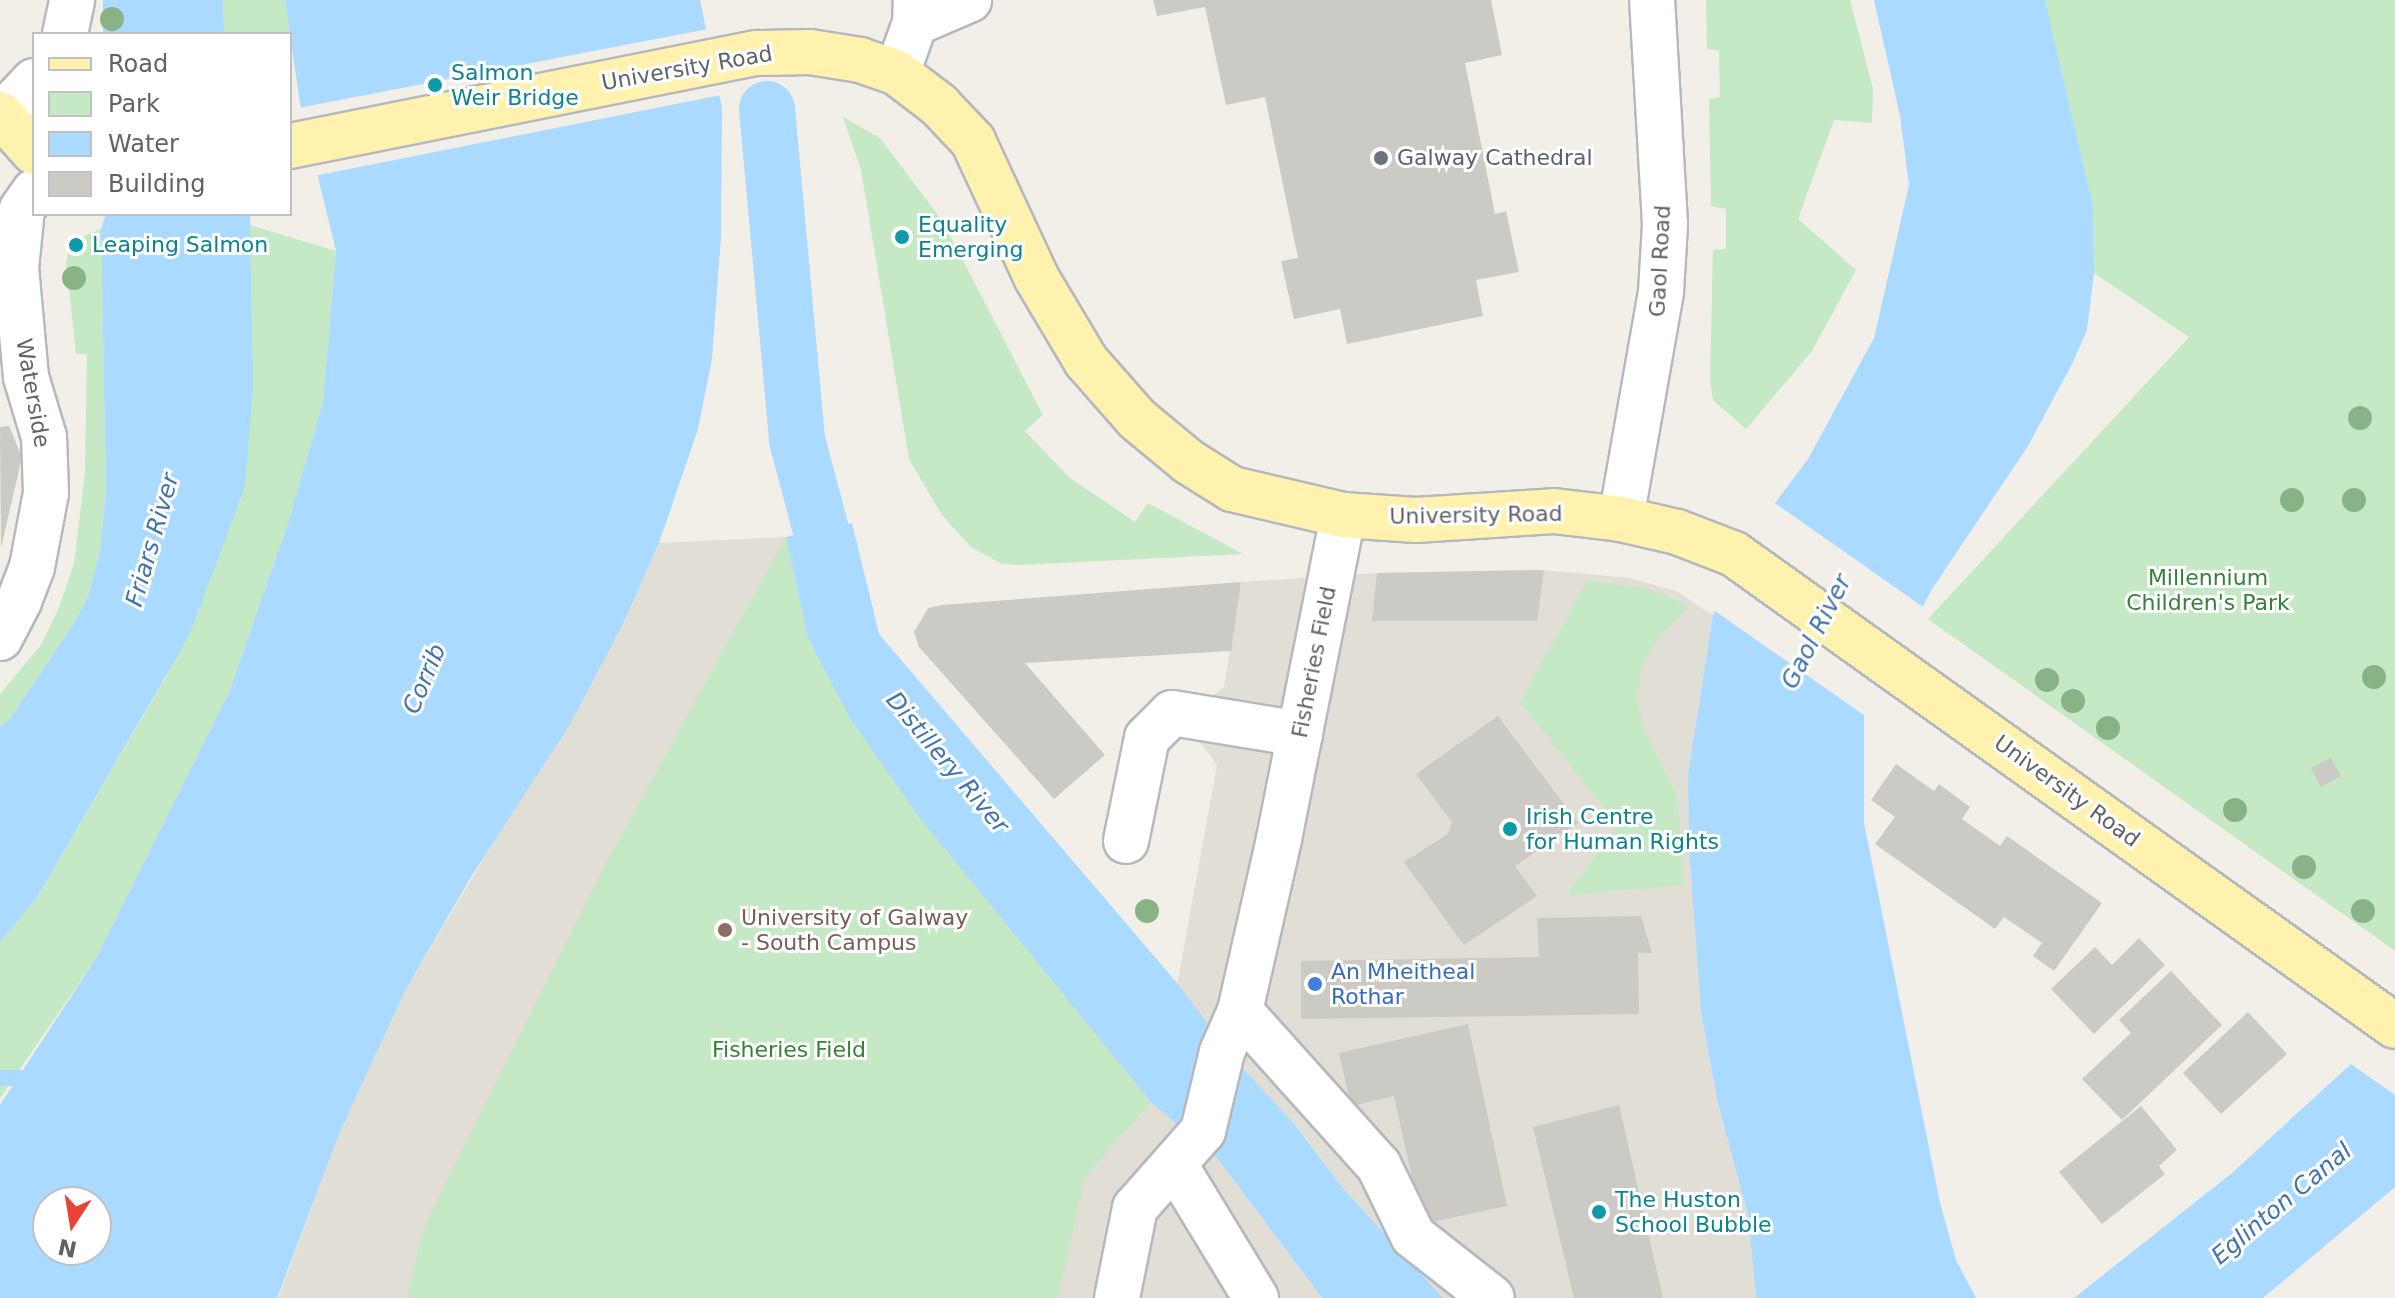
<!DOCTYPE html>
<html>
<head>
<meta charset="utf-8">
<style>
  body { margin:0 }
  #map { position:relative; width:2395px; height:1298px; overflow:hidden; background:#f1efe8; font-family:"DejaVu Sans",sans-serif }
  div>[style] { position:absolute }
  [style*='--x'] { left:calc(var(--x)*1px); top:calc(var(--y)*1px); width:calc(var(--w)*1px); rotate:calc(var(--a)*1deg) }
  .education>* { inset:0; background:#e1ded6 }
  .green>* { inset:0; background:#c5e8c5 }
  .water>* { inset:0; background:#aadaff }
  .pier>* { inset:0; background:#f1efe8 }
  .stream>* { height:16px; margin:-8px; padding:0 8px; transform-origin:8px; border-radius:8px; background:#aadaff }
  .canal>* { height:56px; margin:-28px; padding:0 28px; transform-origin:28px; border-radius:28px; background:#aadaff }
  .building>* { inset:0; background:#cccac5 }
  .roads { filter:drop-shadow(2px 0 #b5b8bc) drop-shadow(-2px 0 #b5b8bc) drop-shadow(0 2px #b5b8bc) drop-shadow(0 -2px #b5b8bc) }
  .minor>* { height:44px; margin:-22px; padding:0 22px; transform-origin:22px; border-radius:22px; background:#fff }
  .major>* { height:44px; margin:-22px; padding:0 22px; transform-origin:22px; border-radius:22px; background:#fff2af }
  .trees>* { width:24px; height:24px; margin:-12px; border-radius:50%; background:#89b387 }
  .dots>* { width:22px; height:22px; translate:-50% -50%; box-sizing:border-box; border:4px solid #fff; border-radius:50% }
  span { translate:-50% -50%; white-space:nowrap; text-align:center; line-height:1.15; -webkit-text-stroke:6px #fff; paint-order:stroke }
  .street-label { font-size:22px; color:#5f6368 }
  .culture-label { font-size:22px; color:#0d838f }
  .left { translate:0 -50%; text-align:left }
  .worship-label { font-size:22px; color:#5b616d }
  .park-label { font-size:22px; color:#348238 }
  .education-label { font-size:22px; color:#785e54 }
  .shop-label { font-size:22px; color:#366cbe }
  .water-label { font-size:24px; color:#4174aa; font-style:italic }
  .legend { position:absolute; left:32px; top:32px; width:260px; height:184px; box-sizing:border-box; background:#fff; border:2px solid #bfc1c3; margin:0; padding:10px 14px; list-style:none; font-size:24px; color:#5f6368 }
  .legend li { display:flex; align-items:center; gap:16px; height:40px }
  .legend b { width:40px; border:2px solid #bfc1c3 }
  .north { position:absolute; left:32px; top:1186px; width:80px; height:80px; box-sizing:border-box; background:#fff; border:2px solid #bfc1c3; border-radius:50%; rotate:192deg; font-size:22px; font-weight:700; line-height:32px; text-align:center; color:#5f6368 }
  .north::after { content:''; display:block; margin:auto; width:28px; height:36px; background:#ea4335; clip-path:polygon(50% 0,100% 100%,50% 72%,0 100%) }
</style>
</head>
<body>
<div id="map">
  <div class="education">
    <i style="clip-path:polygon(786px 537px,808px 638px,1160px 1079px,1217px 765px,1196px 737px,1203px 703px,1224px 687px,1241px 582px,1377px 573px,1544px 570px,1630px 578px,1676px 591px,1713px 615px,1688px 774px,1689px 850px,1701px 1012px,1718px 1104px,1748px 1215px,1756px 1298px,1443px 1298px,1343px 1188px,1296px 1125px,1218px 1159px,1322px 1298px,278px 1298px,340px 1132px,405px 991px,623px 624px,659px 543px)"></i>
  </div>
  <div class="green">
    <i style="clip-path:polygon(223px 0,285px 0,290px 34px,224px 34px)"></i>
    <i style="clip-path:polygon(1706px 0,1850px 0,1873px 89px,1872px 123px,1834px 120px,1798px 219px,1856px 270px,1812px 351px,1746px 429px,1713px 400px,1710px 380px,1713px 250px,1726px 249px,1726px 209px,1711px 206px,1709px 99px,1720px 97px,1719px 51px,1707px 49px)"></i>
    <i style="clip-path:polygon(2045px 0,2395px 0,2395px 951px,1928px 619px,2189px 337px,2094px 273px,2093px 206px)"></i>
    <i style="clip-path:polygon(843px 117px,880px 138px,943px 222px,1043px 415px,1025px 431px,1070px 478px,1135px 522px,1148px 503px,1243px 554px,1018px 565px,1002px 564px,971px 547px,942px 515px,909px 459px,861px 170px)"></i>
    <i style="clip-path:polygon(250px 225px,336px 251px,323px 402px,288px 523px,230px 690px,95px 960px,0 1098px,0 942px,37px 898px,166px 677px,241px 499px)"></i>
    <i style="clip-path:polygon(101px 229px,106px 492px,100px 552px,88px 597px,75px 621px,10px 719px,0 727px,0 694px,41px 645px,58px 610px,74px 564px,85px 473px,87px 354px,76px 354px,66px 263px,69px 249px,79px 238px)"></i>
    <i style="clip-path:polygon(786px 537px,808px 638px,918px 816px,1151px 1102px,1085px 1177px,1058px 1298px,407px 1298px,422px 1233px,442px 1190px,605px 865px)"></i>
    <i style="clip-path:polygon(1588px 580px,1649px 589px,1689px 606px,1656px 641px,1643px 666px,1637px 698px,1643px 727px,1677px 796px,1684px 885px,1567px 895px,1618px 825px,1520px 702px)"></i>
  </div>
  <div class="water">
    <i style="clip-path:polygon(103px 0,223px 0,224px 34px,103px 34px)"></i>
    <i style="clip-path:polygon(evenodd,285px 0,700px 0,722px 108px,721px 237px,712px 359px,698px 429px,659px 543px,623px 624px,569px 726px,471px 877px,405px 991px,340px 1132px,277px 1298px,0 1298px,0 1105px,95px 960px,230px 690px,288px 523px,323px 402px,336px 251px,300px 103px,285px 0,48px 1202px,96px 1202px,96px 1250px,48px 1250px,48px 1202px)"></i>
    <i style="clip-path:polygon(1874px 0,2045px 0,2093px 206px,2094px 273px,2087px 330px,2072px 364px,2028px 446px,1932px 589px,1864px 716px,1864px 823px,1940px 1203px,1956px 1260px,1976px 1298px,1756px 1298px,1748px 1215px,1718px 1104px,1701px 1012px,1689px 850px,1688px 774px,1713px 615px,1775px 503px,1808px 459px,1874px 338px,1909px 185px,1900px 116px)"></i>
    <i style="clip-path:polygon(106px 214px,250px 214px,253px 388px,245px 487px,189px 636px,37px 898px,0 942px,0 727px,10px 719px,75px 621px,88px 597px,100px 552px,106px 492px,101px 229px)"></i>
    <i style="clip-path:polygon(852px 523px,879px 634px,1177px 983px,1236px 1061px,1296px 1126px,1343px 1188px,1443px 1298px,1322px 1298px,1218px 1159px,1151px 1102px,918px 816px,850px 718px,808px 638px,786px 537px)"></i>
    <i style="clip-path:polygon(2395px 1048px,2395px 1187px,2263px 1298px,2074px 1298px,2232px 1173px,2351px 1064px)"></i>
  </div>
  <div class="pier">
    <i style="clip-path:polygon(708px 29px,721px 95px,314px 176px,298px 108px)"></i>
    <i style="clip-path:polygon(1772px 501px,1926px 609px,1868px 718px,1712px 609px)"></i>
    <i style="clip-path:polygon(2395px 1044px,2395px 1095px,2348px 1062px)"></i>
  </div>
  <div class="stream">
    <i style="--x:0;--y:1078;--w:38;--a:0"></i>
  </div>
  <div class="canal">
    <i style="--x:767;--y:109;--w:332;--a:84.8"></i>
    <i style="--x:797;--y:440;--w:171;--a:75.1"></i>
  </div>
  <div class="building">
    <i style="clip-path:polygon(1153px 0,1491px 0,1502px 55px,1465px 63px,1495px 214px,1506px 211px,1519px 272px,1476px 280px,1483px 316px,1347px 344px,1340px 309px,1294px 319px,1281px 261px,1298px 258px,1265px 97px,1226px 105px,1205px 7px,1157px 16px)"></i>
    <i style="clip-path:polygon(9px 426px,22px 457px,1px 548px,0 427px)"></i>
    <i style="clip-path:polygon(1544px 570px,1537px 621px,1372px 621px,1377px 573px)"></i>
    <i style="clip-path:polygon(1241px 582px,1231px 651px,1025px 663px,1105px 755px,1054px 799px,919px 647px,914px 632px,928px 608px,942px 605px)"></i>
    <i style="clip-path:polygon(1498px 716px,1578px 823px,1515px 866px,1537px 896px,1464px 945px,1404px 862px,1448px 834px,1452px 822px,1416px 774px)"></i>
    <i style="clip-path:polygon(2331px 758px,2341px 776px,2321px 787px,2311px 768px)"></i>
    <i style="clip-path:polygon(1896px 764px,1934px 791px,1939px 784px,1970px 807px,1962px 819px,2000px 846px,2007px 836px,2102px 903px,2054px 971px,2033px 956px,2042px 943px,2004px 917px,1995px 929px,1875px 844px,1895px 817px,1871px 800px)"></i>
    <i style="clip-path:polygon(1641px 916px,1652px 953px,1638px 953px,1639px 1014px,1301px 1019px,1301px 961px,1539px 957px,1537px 918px)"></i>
    <i style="clip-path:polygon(2139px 938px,2165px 965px,2094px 1034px,2051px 989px,2095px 947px,2112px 965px)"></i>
    <i style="clip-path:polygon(2171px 971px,2222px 1025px,2122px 1120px,2082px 1079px,2131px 1033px,2119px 1020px)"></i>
    <i style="clip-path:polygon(2248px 1012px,2287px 1054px,2221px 1114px,2183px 1073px)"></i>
    <i style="clip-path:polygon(1468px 1024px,1507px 1206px,1422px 1224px,1394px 1096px,1351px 1106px,1339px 1053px)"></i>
    <i style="clip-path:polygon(1619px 1105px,1663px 1298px,1574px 1298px,1533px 1127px)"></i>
    <i style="clip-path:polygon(2141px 1106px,2177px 1150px,2159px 1166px,2165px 1174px,2102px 1224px,2059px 1172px)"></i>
  </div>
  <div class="roads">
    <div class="minor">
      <i style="--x:915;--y:23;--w:59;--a:-23.1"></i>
      <i style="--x:65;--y:34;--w:35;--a:-78"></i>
      <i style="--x:897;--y:73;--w:53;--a:-70.2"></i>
      <i style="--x:915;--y:23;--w:23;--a:-88"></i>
      <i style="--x:1;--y:116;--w:48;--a:-46.7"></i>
      <i style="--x:1621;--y:519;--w:230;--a:-80"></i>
      <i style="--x:1661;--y:292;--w:68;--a:-86.6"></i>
      <i style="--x:1665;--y:224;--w:224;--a:-93.3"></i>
      <i style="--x:0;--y:638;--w:42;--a:-62.8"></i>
      <i style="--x:19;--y:601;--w:36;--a:-69"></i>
      <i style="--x:32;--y:567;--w:75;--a:-79.3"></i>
      <i style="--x:46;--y:493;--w:56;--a:-92"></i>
      <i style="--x:44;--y:437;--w:63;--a:-106.7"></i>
      <i style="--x:26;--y:377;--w:109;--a:-95.2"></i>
      <i style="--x:16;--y:268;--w:59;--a:-84.2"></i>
      <i style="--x:22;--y:209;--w:21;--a:-55"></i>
      <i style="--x:1126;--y:841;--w:105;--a:-78.5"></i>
      <i style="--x:1147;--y:738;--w:35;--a:-45"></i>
      <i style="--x:1172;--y:713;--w:130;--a:9.3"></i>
      <i style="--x:1240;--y:1011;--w:208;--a:48.1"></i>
      <i style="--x:1379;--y:1166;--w:78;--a:64.1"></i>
      <i style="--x:1413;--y:1236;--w:100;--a:38.1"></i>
      <i style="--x:1175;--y:1165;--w:156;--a:58.7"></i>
      <i style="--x:1117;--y:1298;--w:92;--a:-78.7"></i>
      <i style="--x:1135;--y:1208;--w:103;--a:-48.6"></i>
      <i style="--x:1203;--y:1131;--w:81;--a:-76.5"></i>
      <i style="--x:1222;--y:1052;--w:45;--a:-66.3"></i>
      <i style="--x:1240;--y:1011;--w:176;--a:-77.2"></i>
      <i style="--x:1279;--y:839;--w:330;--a:-78.8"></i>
    </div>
    <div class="major">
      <i style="--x:0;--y:114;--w:51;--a:48.2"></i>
      <i style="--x:290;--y:146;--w:476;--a:-11.3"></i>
      <i style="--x:757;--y:53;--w:53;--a:-1.1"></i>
      <i style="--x:810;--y:52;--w:51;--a:9.1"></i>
      <i style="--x:860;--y:60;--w:39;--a:19"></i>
      <i style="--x:897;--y:73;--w:53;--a:37.3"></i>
      <i style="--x:939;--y:105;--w:50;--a:46.6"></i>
      <i style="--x:973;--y:141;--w:150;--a:65.1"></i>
      <i style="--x:1036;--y:277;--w:98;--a:59.2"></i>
      <i style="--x:1086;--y:361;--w:77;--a:48.7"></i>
      <i style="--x:1137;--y:419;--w:67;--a:39.6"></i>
      <i style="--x:1189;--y:462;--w:51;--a:32.1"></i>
      <i style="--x:1232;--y:489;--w:114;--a:13.2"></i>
      <i style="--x:1343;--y:515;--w:73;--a:3.9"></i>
      <i style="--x:1416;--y:520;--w:138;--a:-3.7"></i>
      <i style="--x:1554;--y:511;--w:67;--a:6.8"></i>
      <i style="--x:1621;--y:519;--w:57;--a:13.1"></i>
      <i style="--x:1677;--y:532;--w:61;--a:21.1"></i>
      <i style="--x:1734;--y:554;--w:812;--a:35.53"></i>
    </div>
  </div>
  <div class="trees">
    <i style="left:112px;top:19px"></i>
    <i style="left:74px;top:278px"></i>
    <i style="left:2360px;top:418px"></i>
    <i style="left:2292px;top:500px"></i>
    <i style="left:2354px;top:500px"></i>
    <i style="left:2374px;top:677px"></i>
    <i style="left:2047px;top:680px"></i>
    <i style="left:2073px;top:701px"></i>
    <i style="left:2108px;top:728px"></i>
    <i style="left:2235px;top:810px"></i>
    <i style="left:2304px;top:867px"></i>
    <i style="left:1147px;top:911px"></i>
    <i style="left:2363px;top:911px"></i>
  </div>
  <div class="dots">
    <i style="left:435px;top:85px;background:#0f9aa8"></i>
    <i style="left:1381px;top:158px;background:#6b7280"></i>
    <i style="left:902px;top:237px;background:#0f9aa8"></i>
    <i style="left:76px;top:245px;background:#0f9aa8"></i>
    <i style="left:1510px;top:829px;background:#0f9aa8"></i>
    <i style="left:725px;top:930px;background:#8d6e63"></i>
    <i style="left:1315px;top:984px;background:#3f7fe0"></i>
    <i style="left:1599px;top:1212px;background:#0f9aa8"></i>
  </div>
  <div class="street-label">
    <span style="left:687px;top:68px;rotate:-10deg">University Road</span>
    <span style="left:1660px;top:261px;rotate:-87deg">Gaol Road</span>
    <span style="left:33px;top:393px;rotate:80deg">Waterside</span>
    <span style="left:1476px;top:515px;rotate:-1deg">University Road</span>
    <span style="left:1314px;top:662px;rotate:-79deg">Fisheries Field</span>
    <span style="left:2067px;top:791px;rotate:36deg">University Road</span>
  </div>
  <div class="culture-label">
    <span class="left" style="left:451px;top:85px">Salmon<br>Weir Bridge</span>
    <span class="left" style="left:918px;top:237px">Equality<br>Emerging</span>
    <span class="left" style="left:92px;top:245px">Leaping Salmon</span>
    <span class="left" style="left:1526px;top:829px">Irish Centre<br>for Human Rights</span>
    <span class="left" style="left:1615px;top:1212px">The Huston<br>School Bubble</span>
  </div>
  <div class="worship-label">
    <span class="left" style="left:1397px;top:158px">Galway Cathedral</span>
  </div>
  <div class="park-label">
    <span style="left:2208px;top:590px">Millennium<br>Children's Park</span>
    <span style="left:789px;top:1050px">Fisheries Field</span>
  </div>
  <div class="education-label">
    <span class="left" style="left:741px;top:930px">University of Galway<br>- South Campus</span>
  </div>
  <div class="shop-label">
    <span class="left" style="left:1331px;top:984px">An Mheitheal<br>Rothar</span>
  </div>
  <div class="water-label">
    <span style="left:153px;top:540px;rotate:-74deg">Friars River</span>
    <span style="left:1817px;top:632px;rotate:-63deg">Gaol River</span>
    <span style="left:425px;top:679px;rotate:-67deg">Corrib</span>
    <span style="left:947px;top:763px;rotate:50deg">Distillery River</span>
    <span style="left:2282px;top:1204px;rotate:-40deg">Eglinton Canal</span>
  </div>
  <ul class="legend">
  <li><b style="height:10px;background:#fff2af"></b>Road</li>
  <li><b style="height:22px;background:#c5e8c5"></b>Park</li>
  <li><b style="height:22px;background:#aadaff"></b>Water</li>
  <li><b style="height:22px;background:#cccac5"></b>Building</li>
  </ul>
  <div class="north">N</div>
</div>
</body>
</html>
